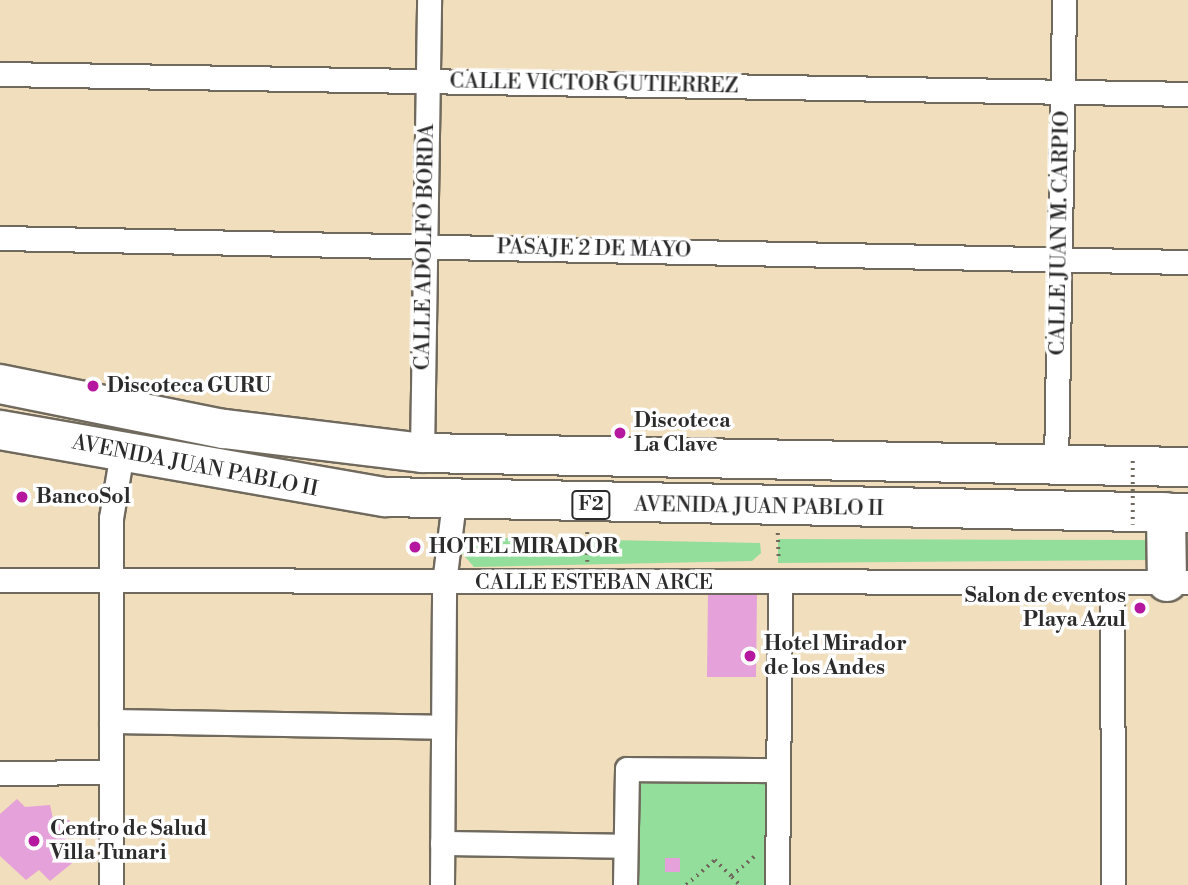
<!DOCTYPE html>
<html>
<head>
<meta charset="utf-8">
<style>
  body { margin:0 }
  #map { position:relative; width:1188px; height:885px; overflow:hidden; background:#f0debc; font-family:"Libre Bodoni",serif }
  div>[style] { position:absolute }
  [style*='--x'] { left:calc(var(--x)*1px); top:calc(var(--y)*1px); width:calc(var(--w)*1px); rotate:calc(var(--a)*1deg) }
  .green>* { inset:0; background:#93de9a }
  .building>* { inset:0; background:#e5a1d9 }
  .path>* { height:3.5px; margin-top:-1.75px; transform-origin:0; background:repeating-linear-gradient(90deg,#706a5e 0 2px,transparent 0 7px) }
  .roads { filter:drop-shadow(2px 0 #706a5e) drop-shadow(-2px 0 #706a5e) drop-shadow(0 2px #706a5e) drop-shadow(0 -2px #706a5e) }
  .street>* { height:23px; margin:-11.5px; padding:0 11.5px; transform-origin:11.5px; border-radius:11.5px; background:#fff }
  .highway>* { height:38px; margin:-19px; padding:0 19px; transform-origin:19px; border-radius:19px; background:#fff }
  .path-bridge>* { height:3.5px; margin-top:-1.75px; transform-origin:0; background:repeating-linear-gradient(90deg,#706a5e 0 2px,transparent 0 7px) }
  .dots>* { width:19px; height:19px; translate:-50% -50%; box-sizing:border-box; border:4px solid #fff; border-radius:50% }
  span { translate:-50% -50%; white-space:nowrap; text-align:center; line-height:1.15; -webkit-text-stroke:7px #fff; paint-order:stroke }
  .shield-label span { padding:2px 5px; background:#fff; border:2px solid; border-radius:5px; -webkit-text-stroke-width:0 }
  .shield-label { font-size:19px; color:#2b2b2b; font-weight:700 }
  .street-label { font-size:21px; color:#2b2b2b }
  .poi-label { font-size:21px; color:#2b2b2b; font-weight:700 }
  .left { translate:0 -50%; text-align:left }
  .right { translate:-100% -50%; text-align:right }
</style>
</head>
<body>
<div id="map">
  <div class="green">
    <i style="clip-path:polygon(456px 537px,760px 543px,761px 553px,752px 561px,474px 567px,454px 544px)"></i>
    <i style="clip-path:polygon(778px 539px,1147px 540px,1152px 545px,1149px 560px,778px 563px)"></i>
    <i style="clip-path:polygon(634px 778px,769px 779px,769px 885px,634px 885px)"></i>
  </div>
  <div class="building">
    <i style="clip-path:polygon(708px 591px,757px 591px,756px 677px,707px 677px)"></i>
    <i style="clip-path:polygon(17px 799px,25px 807px,50px 805px,53px 819px,70px 820px,65px 844px,76px 860px,50px 881px,39px 870px,26px 880px,0 856px,0 814px)"></i>
    <i style="clip-path:polygon(665px 858px,680px 858px,680px 872px,665px 872px)"></i>
  </div>
  <div class="path">
    <i style="--x:778;--y:533;--w:27;--a:88"></i>
    <i style="--x:587;--y:562;--w:34;--a:-90"></i>
    <i style="--x:732;--y:877;--w:11;--a:45"></i>
    <i style="--x:686;--y:885;--w:38;--a:-41"></i>
    <i style="--x:715;--y:860;--w:23;--a:45"></i>
    <i style="--x:731;--y:876;--w:33;--a:-40"></i>
  </div>
  <div class="roads">
    <div class="street">
      <i style="--x:0;--y:74;--w:1188;--a:0.96"></i>
      <i style="--x:0;--y:238;--w:1188;--a:1.16"></i>
      <i style="--x:422;--y:453;--w:453;--a:-89.1"></i>
      <i style="--x:1056;--y:465;--w:465;--a:-89"></i>
      <i style="--x:0;--y:580;--w:1188;--a:0.1"></i>
      <i style="--x:1112;--y:583;--w:302;--a:89.8"></i>
      <i style="--x:111;--y:721;--w:332;--a:1"></i>
      <i style="--x:0;--y:773;--w:111;--a:-0.5"></i>
      <i style="--x:442;--y:843;--w:183;--a:0.9"></i>
      <i style="--x:111;--y:885;--w:367;--a:-90"></i>
      <i style="--x:111;--y:518;--w:67;--a:-80.5"></i>
      <i style="--x:442;--y:885;--w:302;--a:-89.6"></i>
      <i style="--x:444;--y:583;--w:83;--a:-83"></i>
      <i style="--x:625;--y:885;--w:116;--a:-89"></i>
      <i style="--x:627;--y:769;--w:150;--a:0.4"></i>
      <i style="--x:777;--y:885;--w:302;--a:-89.4"></i>
    </div>
    <div class="highway">
      <i style="--x:0;--y:384;--w:228;--a:11.4"></i>
      <i style="--x:224;--y:429;--w:199;--a:6.9"></i>
      <i style="--x:422;--y:453;--w:766;--a:1.05"></i>
      <i style="--x:0;--y:430;--w:391;--a:9.9"></i>
      <i style="--x:385;--y:497;--w:803;--a:1.14"></i>
      <i style="--x:1166;--y:512;--w:70;--a:89.2"></i>
    </div>
  </div>
  <div class="path-bridge">
    <i style="--x:1133;--y:461;--w:64;--a:90"></i>
  </div>
  <div class="dots">
    <i style="left:93px;top:386px;background:#b5179e"></i>
    <i style="left:620px;top:433px;background:#b5179e"></i>
    <i style="left:22px;top:497px;background:#b5179e"></i>
    <i style="left:415px;top:547px;background:#b5179e"></i>
    <i style="left:1140px;top:608px;background:#b5179e"></i>
    <i style="left:750px;top:656px;background:#b5179e"></i>
    <i style="left:34px;top:841px;background:#b5179e"></i>
  </div>
  <div class="shield-label">
    <span style="left:591px;top:505px">F2</span>
  </div>
  <div class="street-label">
    <span style="left:594px;top:84px;rotate:1deg">CALLE VICTOR GUTIERREZ</span>
    <span style="left:1060px;top:233px;rotate:-89deg">CALLE JUAN M. CARPIO</span>
    <span style="left:425px;top:247px;rotate:-89deg">CALLE ADOLFO BORDA</span>
    <span style="left:594px;top:249px;rotate:1deg">PASAJE 2 DE MAYO</span>
    <span style="left:195px;top:466px;rotate:11deg">AVENIDA JUAN PABLO II</span>
    <span style="left:759px;top:507px;rotate:1deg">AVENIDA JUAN PABLO II</span>
    <span style="left:594px;top:583px">CALLE ESTEBAN ARCE</span>
  </div>
  <div class="poi-label">
    <span class="left" style="left:107px;top:386px">Discoteca GURU</span>
    <span class="left" style="left:634px;top:433px">Discoteca<br>La Clave</span>
    <span class="left" style="left:36px;top:497px">BancoSol</span>
    <span class="left" style="left:429px;top:547px">HOTEL MIRADOR</span>
    <span class="right" style="left:1126px;top:608px">Salon de eventos<br>Playa Azul</span>
    <span class="left" style="left:764px;top:656px">Hotel Mirador<br>de los Andes</span>
    <span class="left" style="left:50px;top:841px">Centro de Salud<br>Villa Tunari</span>
  </div>
</div>
</body>
</html>
